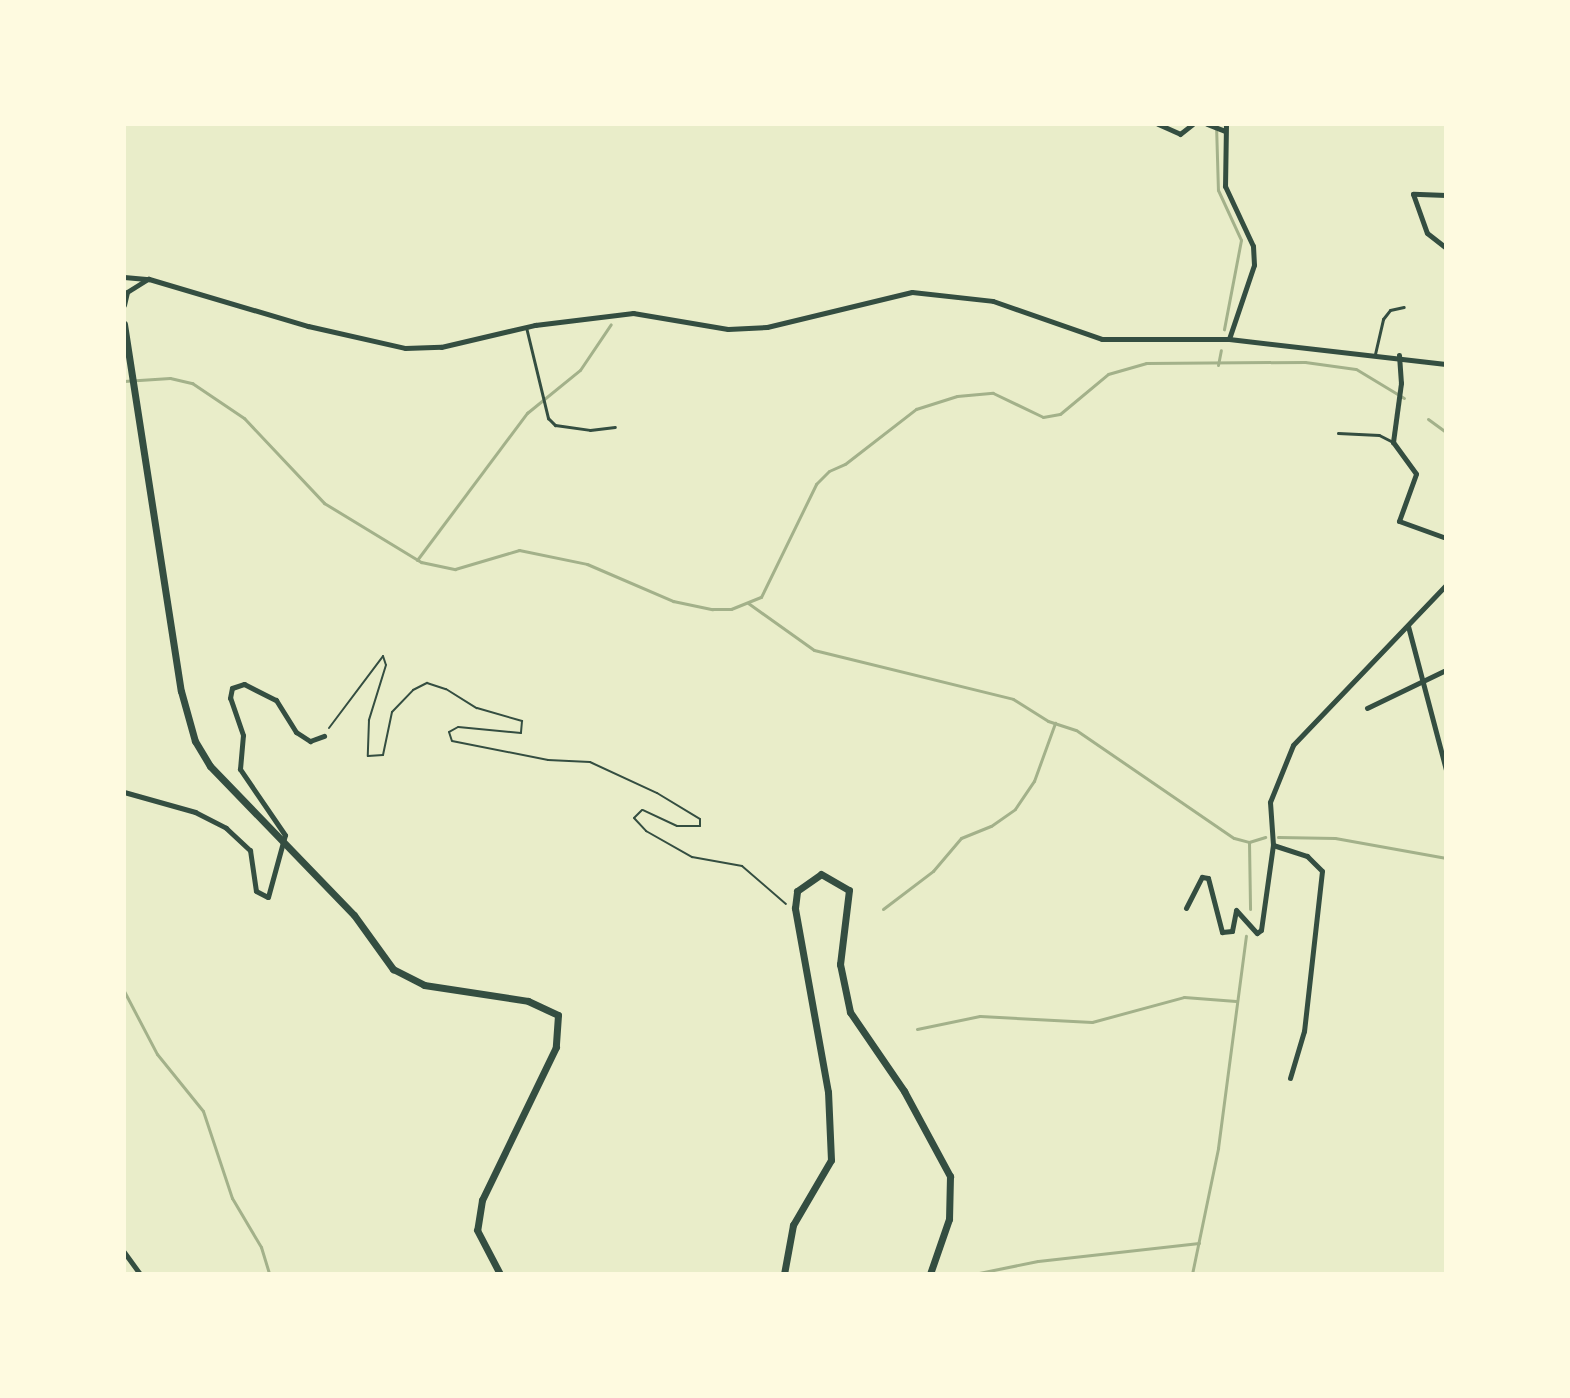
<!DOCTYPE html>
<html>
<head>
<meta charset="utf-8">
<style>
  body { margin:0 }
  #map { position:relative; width:1570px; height:1398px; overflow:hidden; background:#e9edc9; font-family:Figtree,sans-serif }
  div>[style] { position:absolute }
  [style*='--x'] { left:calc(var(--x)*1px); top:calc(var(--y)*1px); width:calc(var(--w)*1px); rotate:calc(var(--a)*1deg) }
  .stream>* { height:3px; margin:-1.5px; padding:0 1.5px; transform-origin:1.5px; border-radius:1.5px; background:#a3b18a }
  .path>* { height:2px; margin:-1px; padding:0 1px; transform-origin:1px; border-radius:1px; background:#344e41 }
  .service>* { height:3px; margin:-1.5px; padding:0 1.5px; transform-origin:1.5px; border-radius:1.5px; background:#344e41 }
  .minor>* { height:5px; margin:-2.5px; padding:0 2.5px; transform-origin:2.5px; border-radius:2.5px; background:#344e41 }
  .secondary>* { height:7px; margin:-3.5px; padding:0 3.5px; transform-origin:3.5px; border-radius:3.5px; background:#344e41 }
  span { translate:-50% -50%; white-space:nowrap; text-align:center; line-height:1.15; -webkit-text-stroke:6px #fefae0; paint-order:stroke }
  .frame { position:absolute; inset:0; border:126px solid #fefae0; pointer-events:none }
</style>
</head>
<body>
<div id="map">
  <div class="stream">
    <i style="--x:1216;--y:124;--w:66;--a:88.3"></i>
    <i style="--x:1218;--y:190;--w:55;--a:65.3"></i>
    <i style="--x:1241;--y:240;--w:91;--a:100.8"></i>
    <i style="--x:1218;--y:365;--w:15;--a:-79"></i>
    <i style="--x:124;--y:381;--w:46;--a:-3.7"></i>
    <i style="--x:170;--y:378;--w:23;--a:13"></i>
    <i style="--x:192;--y:383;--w:63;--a:33.9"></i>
    <i style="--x:244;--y:418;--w:117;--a:46.7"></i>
    <i style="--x:324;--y:503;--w:114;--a:31.3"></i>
    <i style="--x:421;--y:562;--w:35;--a:12"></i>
    <i style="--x:455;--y:569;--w:67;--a:-16.5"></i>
    <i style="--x:519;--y:550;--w:69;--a:11.6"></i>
    <i style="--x:587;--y:564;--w:94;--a:23.3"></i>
    <i style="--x:673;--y:601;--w:40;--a:12"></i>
    <i style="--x:712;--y:609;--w:19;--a:0"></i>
    <i style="--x:731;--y:609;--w:32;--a:-22"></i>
    <i style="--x:761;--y:597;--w:126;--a:-64"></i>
    <i style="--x:816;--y:484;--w:18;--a:-45"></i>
    <i style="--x:829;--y:471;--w:17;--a:-24"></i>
    <i style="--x:845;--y:464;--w:90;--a:-37.8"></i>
    <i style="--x:916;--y:409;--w:43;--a:-17.6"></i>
    <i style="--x:957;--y:396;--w:36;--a:-5"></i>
    <i style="--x:993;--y:393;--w:55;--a:25.6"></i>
    <i style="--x:1043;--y:417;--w:17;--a:-10"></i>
    <i style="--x:1060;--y:414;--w:62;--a:-39.8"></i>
    <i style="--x:1108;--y:374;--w:40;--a:-16"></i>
    <i style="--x:1146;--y:363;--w:159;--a:-0.4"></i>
    <i style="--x:1305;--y:362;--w:51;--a:7.8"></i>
    <i style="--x:1356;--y:369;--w:56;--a:31.1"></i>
    <i style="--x:1428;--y:419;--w:22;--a:36"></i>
    <i style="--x:417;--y:560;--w:184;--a:-53.2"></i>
    <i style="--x:527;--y:413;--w:68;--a:-39.1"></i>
    <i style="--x:580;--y:370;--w:55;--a:-56"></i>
    <i style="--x:748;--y:603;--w:81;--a:35.5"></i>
    <i style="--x:814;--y:650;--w:205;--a:13.8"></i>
    <i style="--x:1013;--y:699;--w:41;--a:32.2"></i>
    <i style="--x:1048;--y:721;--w:29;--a:18"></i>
    <i style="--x:1076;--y:730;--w:191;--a:34.4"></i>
    <i style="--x:1234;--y:838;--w:16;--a:15"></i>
    <i style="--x:1249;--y:842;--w:17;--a:-17"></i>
    <i style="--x:1278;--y:837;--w:57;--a:1"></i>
    <i style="--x:1335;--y:838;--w:113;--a:10.2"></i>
    <i style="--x:1249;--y:842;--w:67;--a:89.1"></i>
    <i style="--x:883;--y:909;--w:63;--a:-37.2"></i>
    <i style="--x:933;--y:871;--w:43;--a:-49.7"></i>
    <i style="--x:961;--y:838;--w:32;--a:-22"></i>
    <i style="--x:991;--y:826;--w:29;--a:-35"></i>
    <i style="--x:1015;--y:809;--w:34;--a:-56"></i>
    <i style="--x:1034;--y:781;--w:62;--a:-70.1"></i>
    <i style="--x:124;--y:991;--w:71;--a:62.4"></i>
    <i style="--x:157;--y:1054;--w:73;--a:51.1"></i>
    <i style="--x:203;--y:1111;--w:92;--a:71.6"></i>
    <i style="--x:232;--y:1198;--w:57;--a:59.4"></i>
    <i style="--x:261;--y:1247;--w:28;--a:73"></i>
    <i style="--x:917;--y:1029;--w:64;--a:-11.7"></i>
    <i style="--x:980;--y:1016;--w:112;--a:3.1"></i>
    <i style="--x:1092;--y:1022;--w:95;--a:-15.2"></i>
    <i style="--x:1184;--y:997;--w:52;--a:4.4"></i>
    <i style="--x:974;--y:1274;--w:65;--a:-11.5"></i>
    <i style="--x:1038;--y:1261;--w:162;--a:-6.4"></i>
    <i style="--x:1192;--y:1274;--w:129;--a:-78.3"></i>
    <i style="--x:1218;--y:1148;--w:214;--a:-82.5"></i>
  </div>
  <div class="path">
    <i style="--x:329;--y:728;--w:90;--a:-53.1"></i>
    <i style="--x:383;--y:656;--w:9;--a:72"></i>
    <i style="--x:386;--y:665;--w:58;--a:107.2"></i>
    <i style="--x:369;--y:720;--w:36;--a:92"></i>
    <i style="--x:368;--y:756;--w:15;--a:-4"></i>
    <i style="--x:383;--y:755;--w:44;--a:-78.2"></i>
    <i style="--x:392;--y:712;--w:30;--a:-46"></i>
    <i style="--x:413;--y:690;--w:16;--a:-27"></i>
    <i style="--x:427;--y:683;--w:20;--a:18"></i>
    <i style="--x:446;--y:689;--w:36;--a:32"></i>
    <i style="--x:477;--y:708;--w:47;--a:16.1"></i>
    <i style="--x:522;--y:721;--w:12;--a:95"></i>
    <i style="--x:521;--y:733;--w:63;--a:-174.6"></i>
    <i style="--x:458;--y:727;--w:10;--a:151"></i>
    <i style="--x:449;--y:732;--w:9;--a:72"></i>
    <i style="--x:452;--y:741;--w:98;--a:11.2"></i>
    <i style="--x:548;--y:760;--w:42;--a:2.7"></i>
    <i style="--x:590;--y:762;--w:74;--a:24.8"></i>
    <i style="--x:657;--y:793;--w:50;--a:31.2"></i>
    <i style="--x:700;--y:819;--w:7;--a:90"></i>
    <i style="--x:700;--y:826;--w:23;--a:180"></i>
    <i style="--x:677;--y:826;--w:38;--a:-155"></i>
    <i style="--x:642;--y:810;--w:11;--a:135"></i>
    <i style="--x:634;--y:818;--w:18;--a:47"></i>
    <i style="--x:646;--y:831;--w:53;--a:29.5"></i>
    <i style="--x:692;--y:857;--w:51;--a:10.2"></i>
    <i style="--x:742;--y:866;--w:58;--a:40.8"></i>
  </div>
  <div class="service">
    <i style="--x:526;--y:327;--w:94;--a:76.4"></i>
    <i style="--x:548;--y:418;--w:10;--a:45"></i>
    <i style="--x:555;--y:425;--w:35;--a:8"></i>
    <i style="--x:590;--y:430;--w:25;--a:-7"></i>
    <i style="--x:1375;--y:354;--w:36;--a:-77"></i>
    <i style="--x:1383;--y:319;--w:11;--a:-52"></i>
    <i style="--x:1390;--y:310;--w:14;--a:-12"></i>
    <i style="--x:1338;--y:433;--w:41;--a:2.8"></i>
    <i style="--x:1379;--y:435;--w:16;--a:27"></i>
  </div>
  <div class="minor">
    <i style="--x:1158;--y:124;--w:24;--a:24"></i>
    <i style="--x:1180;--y:134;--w:16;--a:-38"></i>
    <i style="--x:1207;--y:124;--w:19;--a:21"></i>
    <i style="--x:1226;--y:124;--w:62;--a:90.9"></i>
    <i style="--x:1225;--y:186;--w:66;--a:65"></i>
    <i style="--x:1253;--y:246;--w:19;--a:87"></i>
    <i style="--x:1254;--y:265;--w:78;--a:108.7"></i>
    <i style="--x:1446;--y:195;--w:33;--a:-178"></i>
    <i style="--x:1413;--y:194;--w:41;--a:70.3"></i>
    <i style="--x:1427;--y:233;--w:24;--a:38"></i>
    <i style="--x:124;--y:277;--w:25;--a:5"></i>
    <i style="--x:149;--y:279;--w:166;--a:16.5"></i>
    <i style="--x:308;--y:326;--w:99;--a:12.8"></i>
    <i style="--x:405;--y:348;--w:36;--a:-2"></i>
    <i style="--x:441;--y:347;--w:97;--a:-13.2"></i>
    <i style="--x:535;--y:325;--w:99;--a:-7"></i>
    <i style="--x:633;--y:313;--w:96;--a:9.6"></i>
    <i style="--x:728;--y:329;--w:39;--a:-3"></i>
    <i style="--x:767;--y:327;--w:149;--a:-13.6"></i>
    <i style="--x:912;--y:292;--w:81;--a:6.3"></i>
    <i style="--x:993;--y:301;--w:115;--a:19.2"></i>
    <i style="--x:1102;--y:339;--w:127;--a:0"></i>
    <i style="--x:1229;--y:339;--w:218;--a:6.6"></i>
    <i style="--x:124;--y:305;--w:13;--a:-77"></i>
    <i style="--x:127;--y:292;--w:25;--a:-32"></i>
    <i style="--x:1399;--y:355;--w:28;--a:86"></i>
    <i style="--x:1401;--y:383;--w:60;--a:97.7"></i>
    <i style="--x:1393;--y:442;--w:39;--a:54"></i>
    <i style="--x:1416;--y:474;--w:50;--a:109.9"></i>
    <i style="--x:1399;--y:521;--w:50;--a:19.9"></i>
    <i style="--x:1408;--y:626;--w:149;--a:75.2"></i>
    <i style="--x:1367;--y:708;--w:88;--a:-25.7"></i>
    <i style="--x:124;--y:792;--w:74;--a:15.7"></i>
    <i style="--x:195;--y:812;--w:35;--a:27"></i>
    <i style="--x:226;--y:828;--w:33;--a:43"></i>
    <i style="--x:250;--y:850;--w:41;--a:81.7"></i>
    <i style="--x:256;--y:891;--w:13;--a:27"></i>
    <i style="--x:268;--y:897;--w:64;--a:-74.7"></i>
    <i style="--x:285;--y:835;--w:80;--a:-124.3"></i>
    <i style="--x:240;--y:769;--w:34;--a:-85"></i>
    <i style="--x:243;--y:735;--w:39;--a:-109"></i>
    <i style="--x:230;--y:698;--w:10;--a:-79"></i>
    <i style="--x:232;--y:688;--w:13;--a:-18"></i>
    <i style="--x:244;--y:684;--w:36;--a:27"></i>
    <i style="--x:276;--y:700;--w:38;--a:58"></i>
    <i style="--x:296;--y:732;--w:17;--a:33"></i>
    <i style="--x:310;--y:741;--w:15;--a:-20"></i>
    <i style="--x:1273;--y:845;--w:36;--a:18"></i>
    <i style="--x:1307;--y:856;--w:21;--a:45"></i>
    <i style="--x:1322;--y:871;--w:161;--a:96.4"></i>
    <i style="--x:1304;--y:1031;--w:49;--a:106.6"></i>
    <i style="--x:1186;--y:908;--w:35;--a:-63"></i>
    <i style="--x:1202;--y:877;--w:6;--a:9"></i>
    <i style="--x:1208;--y:878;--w:56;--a:75.5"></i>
    <i style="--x:1222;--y:932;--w:10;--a:-6"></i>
    <i style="--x:1232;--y:931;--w:21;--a:-79"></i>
    <i style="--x:1236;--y:910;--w:31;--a:48"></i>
    <i style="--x:1257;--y:933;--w:5;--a:-37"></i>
    <i style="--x:1261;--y:930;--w:86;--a:-82"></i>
    <i style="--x:1273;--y:845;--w:43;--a:-94"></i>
    <i style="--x:1270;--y:802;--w:61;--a:-68"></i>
    <i style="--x:1293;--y:745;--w:221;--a:-46.3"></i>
    <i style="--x:124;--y:1252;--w:27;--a:54"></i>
  </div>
  <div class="secondary">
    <i style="--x:124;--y:324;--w:371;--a:81.2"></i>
    <i style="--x:181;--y:691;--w:52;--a:74.4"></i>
    <i style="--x:195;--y:741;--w:29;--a:59"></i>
    <i style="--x:210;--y:766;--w:207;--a:46"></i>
    <i style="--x:354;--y:915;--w:67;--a:54.2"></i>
    <i style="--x:393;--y:969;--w:35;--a:27"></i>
    <i style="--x:424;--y:985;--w:105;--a:8.7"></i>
    <i style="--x:528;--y:1001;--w:33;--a:25"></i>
    <i style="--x:558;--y:1015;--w:32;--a:94"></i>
    <i style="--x:556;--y:1047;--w:170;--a:115.8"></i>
    <i style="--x:482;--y:1200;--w:30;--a:99"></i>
    <i style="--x:477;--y:1230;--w:50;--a:62.4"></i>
    <i style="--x:784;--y:1274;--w:50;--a:-79.6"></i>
    <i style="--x:793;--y:1225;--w:75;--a:-59.7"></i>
    <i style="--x:831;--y:1160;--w:68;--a:-92.5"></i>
    <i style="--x:828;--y:1092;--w:187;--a:-100.2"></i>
    <i style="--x:795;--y:908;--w:17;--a:-83"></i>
    <i style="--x:797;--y:891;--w:29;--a:-35"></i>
    <i style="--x:821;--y:874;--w:32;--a:30"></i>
    <i style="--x:849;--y:890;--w:75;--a:96.9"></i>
    <i style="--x:840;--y:964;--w:49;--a:78.2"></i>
    <i style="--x:850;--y:1012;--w:96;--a:55.6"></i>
    <i style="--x:904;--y:1091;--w:97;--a:61.6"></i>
    <i style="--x:950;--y:1176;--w:43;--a:91.3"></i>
    <i style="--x:949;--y:1219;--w:58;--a:109.1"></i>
  </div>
  <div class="frame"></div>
</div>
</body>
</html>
